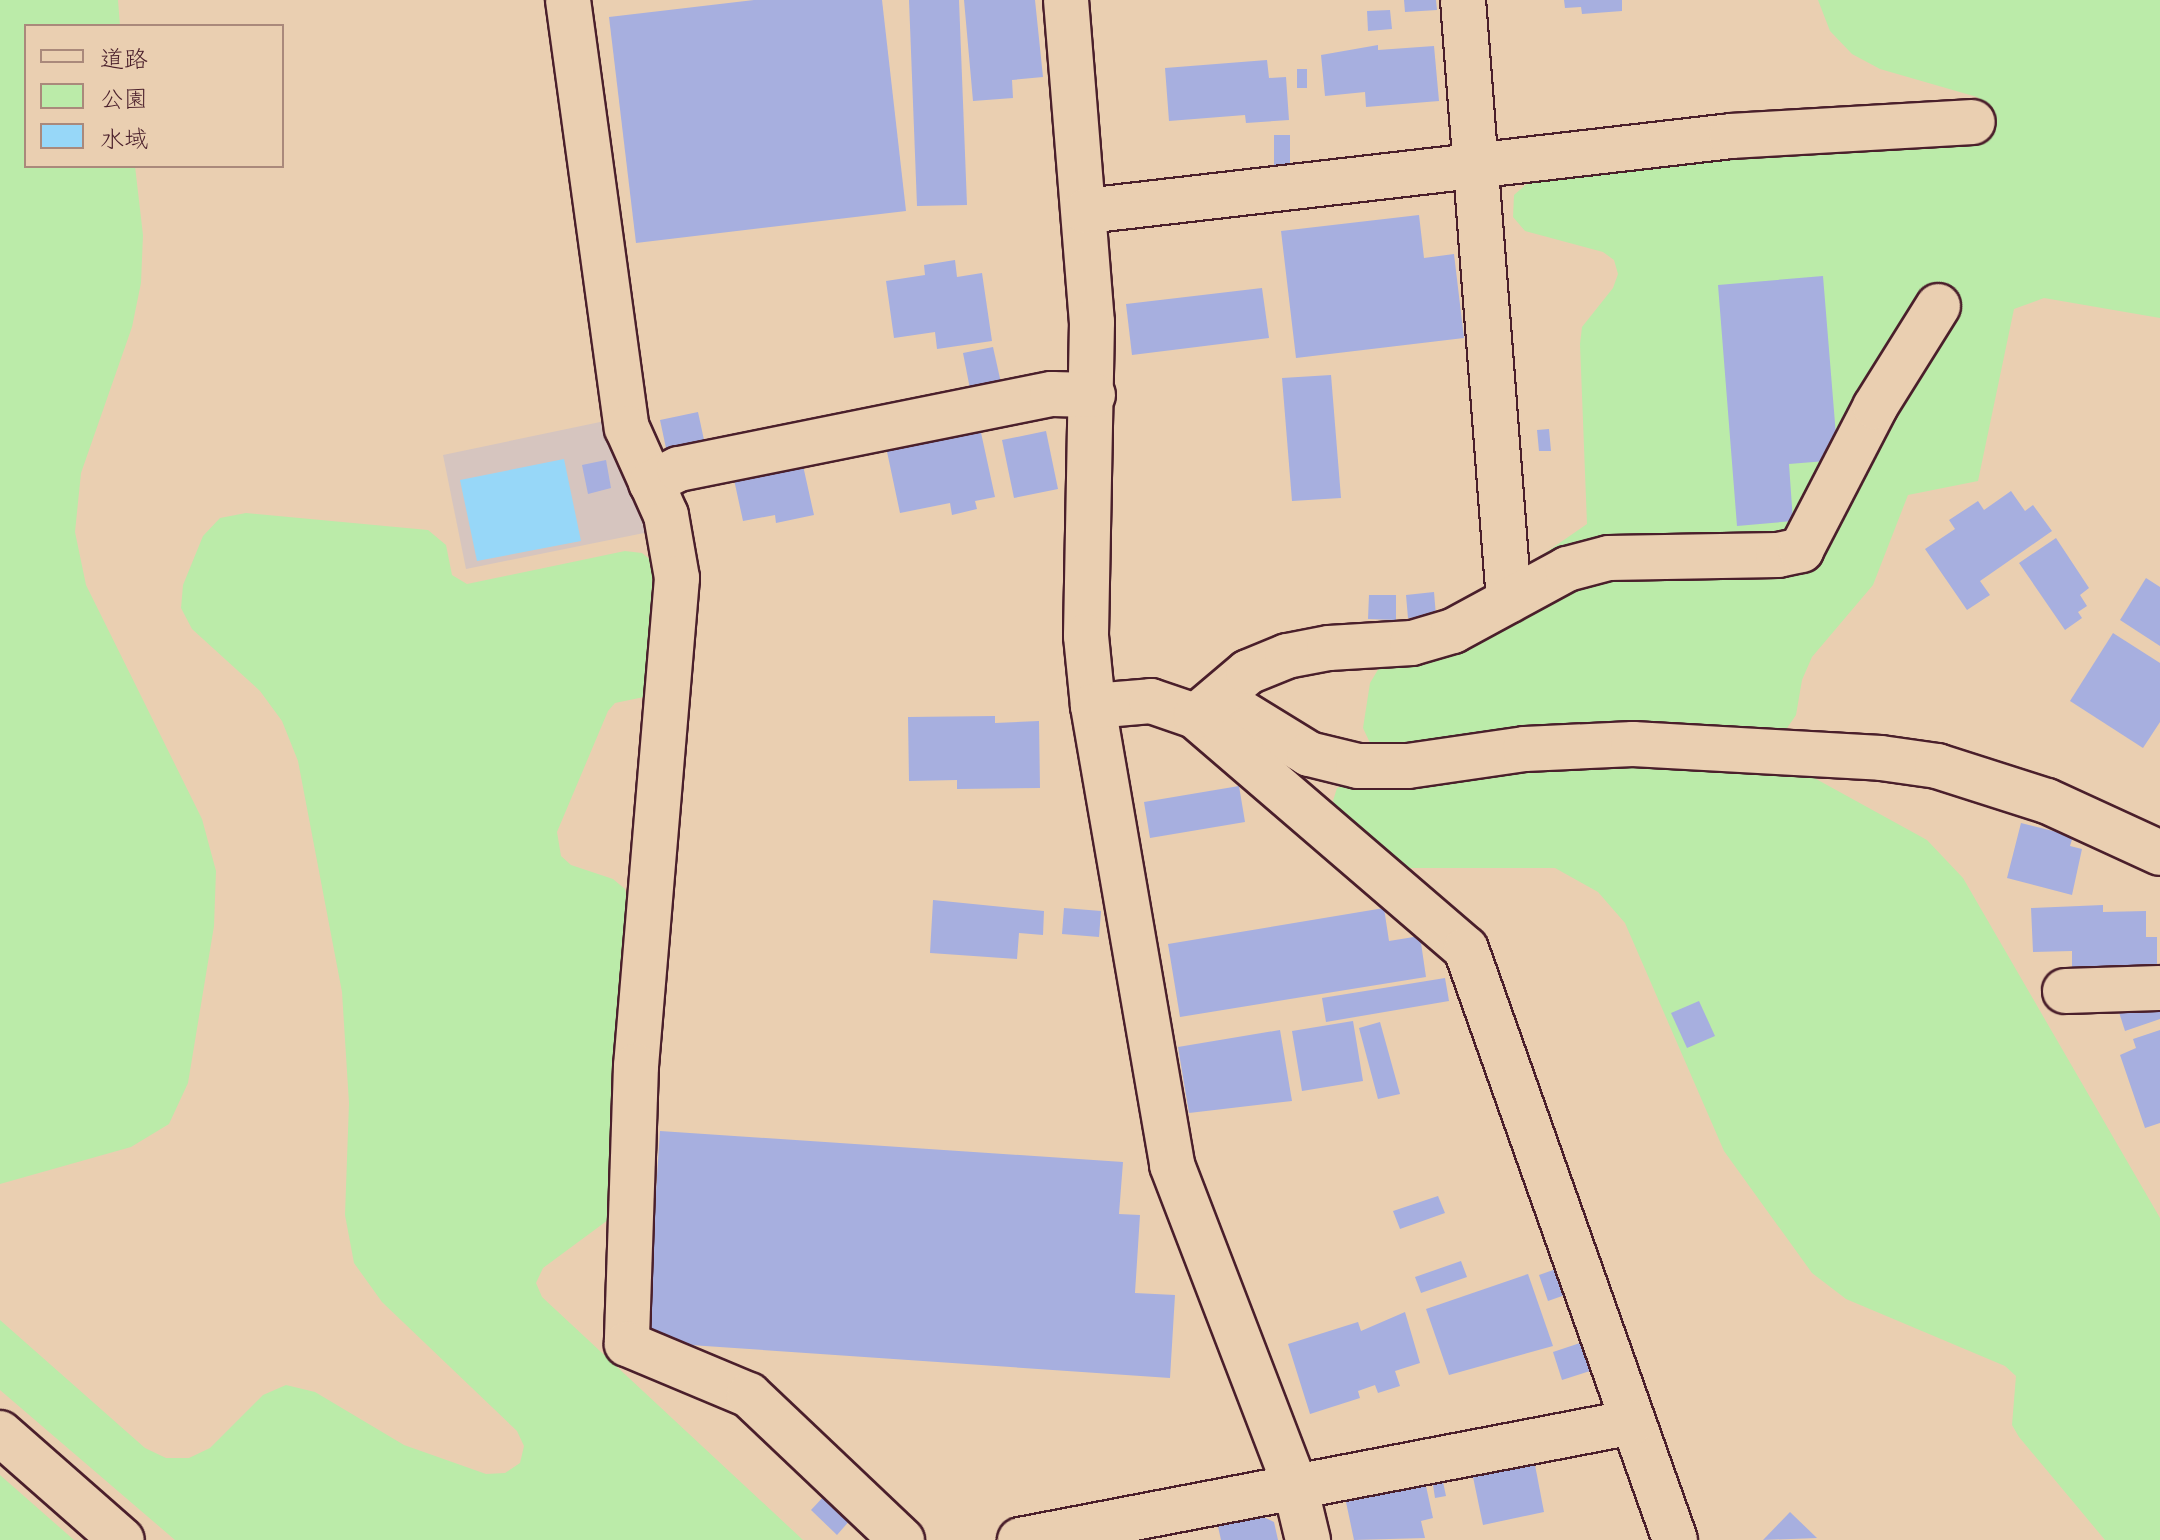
<!DOCTYPE html>
<html>
<head>
<meta charset="utf-8">
<style>
  body { margin:0 }
  #map { position:relative; width:2160px; height:1540px; overflow:hidden; background:#eacfb1; font-family:"Comic Neue","Klee One",sans-serif }
  div>[style] { position:absolute }
  [style*='--x'] { left:calc(var(--x)*1px); top:calc(var(--y)*1px); width:calc(var(--w)*1px); rotate:calc(var(--a)*1deg) }
  .built>* { inset:0; background:#d6c5bf }
  .green>* { inset:0; background:#bbeba9 }
  .water>* { inset:0; background:#97d7f8 }
  .building>* { inset:0; background:#a7afdf }
  .roads { filter:drop-shadow(2px 0 #4a1f2b) drop-shadow(-2px 0 #4a1f2b) drop-shadow(0 2px #4a1f2b) drop-shadow(0 -2px #4a1f2b) }
  .minor>* { height:44px; margin:-22px; padding:0 22px; transform-origin:22px; border-radius:22px; background:#eacfb1 }
  .major>* { height:44px; margin:-22px; padding:0 22px; transform-origin:22px; border-radius:22px; background:#eacfb1 }
  span { translate:-50% -50%; white-space:nowrap; text-align:center; line-height:1.15; -webkit-text-stroke:6px #eacfb1; paint-order:stroke }
  .legend { position:absolute; left:24px; top:24px; width:260px; height:144px; box-sizing:border-box; background:#eacfb1; border:2px solid #aa897b; margin:0; padding:10px 14px; list-style:none; font-size:24px; color:#4a1f2b }
  .legend li { display:flex; align-items:center; gap:16px; height:40px }
  .legend b { width:40px; border:2px solid #aa897b }
</style>
</head>
<body>
<div id="map">
  <div class="built">
    <i style="clip-path:polygon(605px 421px,649px 532px,466px 569px,443px 455px)"></i>
  </div>
  <div class="green">
    <i style="clip-path:polygon(0 0,118px 0,120px 26px,26px 26px,26px 166px,135px 166px,143px 235px,141px 283px,132px 327px,81px 473px,75px 532px,86px 585px,202px 819px,216px 871px,214px 926px,188px 1083px,169px 1124px,131px 1147px,0 1184px)"></i>
    <i style="clip-path:polygon(1818px 0,2160px 0,2160px 318px,2044px 298px,2014px 309px,1978px 481px,1908px 495px,1873px 585px,1812px 657px,1802px 680px,1796px 715px,1785px 731px,1406px 748px,1371px 745px,1363px 728px,1370px 683px,1379px 668px,1587px 524px,1580px 344px,1582px 327px,1613px 288px,1618px 274px,1614px 260px,1603px 252px,1525px 231px,1513px 217px,1514px 195px,1529px 182px,1551px 175px,1992px 119px,1988px 105px,1977px 97px,1880px 69px,1852px 54px,1830px 31px)"></i>
    <i style="clip-path:polygon(246px 513px,428px 530px,446px 545px,452px 575px,467px 584px,625px 551px,642px 553px,653px 562px,648px 689px,644px 697px,615px 703px,608px 711px,557px 832px,561px 856px,571px 865px,613px 879px,625px 889px,628px 905px,612px 1203px,608px 1220px,543px 1268px,536px 1283px,542px 1297px,803px 1540px,175px 1540px,0 1390px,0 1320px,145px 1448px,166px 1458px,189px 1458px,210px 1448px,263px 1395px,286px 1385px,315px 1392px,404px 1445px,486px 1474px,505px 1473px,520px 1463px,524px 1446px,517px 1431px,382px 1302px,354px 1263px,345px 1215px,349px 1103px,342px 992px,298px 761px,282px 721px,260px 691px,192px 629px,181px 608px,183px 585px,203px 536px,220px 518px)"></i>
    <i style="clip-path:polygon(1580px 763px,1807px 774px,1927px 840px,1963px 878px,2160px 1218px,2160px 1540px,2105px 1540px,2019px 1437px,2012px 1425px,2016px 1376px,2005px 1366px,1846px 1299px,1812px 1273px,1724px 1151px,1625px 923px,1598px 892px,1555px 868px,1407px 868px,1339px 812px,1333px 801px,1337px 788px,1348px 784px)"></i>
    <i style="clip-path:polygon(0 1475px,74px 1540px,0 1540px)"></i>
  </div>
  <div class="water">
    <i style="clip-path:polygon(564px 459px,581px 541px,477px 561px,460px 480px)"></i>
  </div>
  <div class="building">
    <i style="clip-path:polygon(754px 0,882px 0,906px 211px,636px 243px,609px 17px)"></i>
    <i style="clip-path:polygon(909px 0,959px 0,967px 205px,917px 206px)"></i>
    <i style="clip-path:polygon(964px 0,1035px 0,1043px 77px,1012px 80px,1013px 98px,973px 101px)"></i>
    <i style="clip-path:polygon(1404px 0,1436px 0,1437px 10px,1405px 12px)"></i>
    <i style="clip-path:polygon(1564px 0,1622px 0,1622px 11px,1582px 14px,1581px 7px,1565px 8px)"></i>
    <i style="clip-path:polygon(1390px 10px,1392px 29px,1368px 31px,1367px 11px)"></i>
    <i style="clip-path:polygon(1378px 45px,1378px 50px,1434px 46px,1439px 101px,1366px 107px,1365px 92px,1325px 96px,1321px 55px)"></i>
    <i style="clip-path:polygon(1267px 60px,1269px 78px,1286px 77px,1289px 120px,1246px 123px,1245px 115px,1169px 121px,1165px 68px)"></i>
    <i style="clip-path:polygon(1297px 69px,1307px 69px,1307px 88px,1297px 88px)"></i>
    <i style="clip-path:polygon(1274px 135px,1290px 135px,1290px 168px,1274px 168px)"></i>
    <i style="clip-path:polygon(1419px 215px,1424px 258px,1454px 254px,1464px 338px,1296px 358px,1281px 231px)"></i>
    <i style="clip-path:polygon(955px 260px,957px 277px,982px 273px,992px 341px,937px 349px,935px 332px,894px 338px,886px 281px,925px 275px,924px 265px)"></i>
    <i style="clip-path:polygon(1823px 276px,1838px 460px,1789px 464px,1793px 521px,1737px 526px,1718px 285px)"></i>
    <i style="clip-path:polygon(1262px 288px,1269px 338px,1132px 355px,1126px 304px)"></i>
    <i style="clip-path:polygon(993px 347px,1001px 383px,970px 389px,963px 353px)"></i>
    <i style="clip-path:polygon(1331px 375px,1341px 498px,1292px 501px,1282px 378px)"></i>
    <i style="clip-path:polygon(698px 412px,704px 440px,666px 448px,660px 420px)"></i>
    <i style="clip-path:polygon(980px 428px,995px 497px,975px 501px,977px 509px,952px 515px,950px 503px,900px 513px,886px 447px)"></i>
    <i style="clip-path:polygon(1549px 429px,1551px 451px,1539px 451px,1537px 430px)"></i>
    <i style="clip-path:polygon(1046px 431px,1058px 489px,1014px 498px,1002px 440px)"></i>
    <i style="clip-path:polygon(606px 460px,611px 488px,588px 494px,582px 465px)"></i>
    <i style="clip-path:polygon(802px 461px,814px 515px,776px 523px,775px 515px,743px 521px,733px 475px)"></i>
    <i style="clip-path:polygon(2011px 491px,2025px 511px,2033px 505px,2052px 531px,1980px 581px,1990px 595px,1967px 610px,1925px 549px,1955px 529px,1949px 520px,1978px 501px,1984px 510px)"></i>
    <i style="clip-path:polygon(2056px 538px,2089px 588px,2080px 595px,2087px 606px,2078px 612px,2082px 618px,2065px 630px,2019px 563px)"></i>
    <i style="clip-path:polygon(2146px 578px,2160px 587px,2160px 646px,2120px 620px)"></i>
    <i style="clip-path:polygon(1434px 592px,1436px 616px,1408px 618px,1406px 595px)"></i>
    <i style="clip-path:polygon(1369px 595px,1396px 595px,1396px 620px,1368px 619px)"></i>
    <i style="clip-path:polygon(2113px 633px,2160px 663px,2160px 722px,2143px 748px,2070px 701px)"></i>
    <i style="clip-path:polygon(995px 716px,995px 723px,1039px 721px,1040px 788px,957px 789px,957px 780px,909px 781px,908px 717px)"></i>
    <i style="clip-path:polygon(1239px 786px,1245px 822px,1150px 838px,1144px 802px)"></i>
    <i style="clip-path:polygon(2021px 823px,2073px 836px,2070px 846px,2082px 849px,2072px 895px,2007px 878px)"></i>
    <i style="clip-path:polygon(933px 900px,1044px 911px,1043px 935px,1019px 933px,1017px 959px,930px 953px)"></i>
    <i style="clip-path:polygon(2103px 905px,2103px 912px,2146px 911px,2146px 937px,2157px 937px,2157px 968px,2072px 971px,2072px 951px,2033px 952px,2031px 908px)"></i>
    <i style="clip-path:polygon(1064px 908px,1101px 911px,1099px 937px,1062px 934px)"></i>
    <i style="clip-path:polygon(1384px 908px,1389px 941px,1420px 936px,1426px 977px,1180px 1017px,1168px 944px)"></i>
    <i style="clip-path:polygon(1445px 978px,1449px 1001px,1326px 1022px,1322px 998px)"></i>
    <i style="clip-path:polygon(1699px 1001px,1715px 1036px,1687px 1048px,1671px 1013px)"></i>
    <i style="clip-path:polygon(2160px 1005px,2160px 1019px,2125px 1031px,2117px 1006px)"></i>
    <i style="clip-path:polygon(1353px 1021px,1363px 1081px,1302px 1091px,1292px 1031px)"></i>
    <i style="clip-path:polygon(1380px 1022px,1400px 1094px,1378px 1099px,1359px 1028px)"></i>
    <i style="clip-path:polygon(1280px 1030px,1292px 1101px,1189px 1113px,1178px 1047px)"></i>
    <i style="clip-path:polygon(2160px 1030px,2160px 1123px,2145px 1128px,2120px 1055px,2136px 1048px,2133px 1039px)"></i>
    <i style="clip-path:polygon(660px 1131px,1123px 1162px,1119px 1214px,1140px 1215px,1135px 1293px,1175px 1295px,1170px 1378px,646px 1342px)"></i>
    <i style="clip-path:polygon(1438px 1196px,1445px 1213px,1400px 1229px,1393px 1211px)"></i>
    <i style="clip-path:polygon(1461px 1261px,1467px 1277px,1421px 1293px,1415px 1277px)"></i>
    <i style="clip-path:polygon(1556px 1269px,1565px 1295px,1548px 1301px,1539px 1275px)"></i>
    <i style="clip-path:polygon(1528px 1274px,1553px 1346px,1449px 1375px,1426px 1309px)"></i>
    <i style="clip-path:polygon(1405px 1312px,1420px 1363px,1395px 1371px,1400px 1386px,1378px 1393px,1375px 1385px,1358px 1391px,1360px 1398px,1310px 1414px,1288px 1344px,1358px 1322px,1361px 1331px)"></i>
    <i style="clip-path:polygon(1580px 1343px,1590px 1371px,1562px 1380px,1553px 1352px)"></i>
    <i style="clip-path:polygon(1535px 1465px,1544px 1512px,1483px 1525px,1473px 1477px)"></i>
    <i style="clip-path:polygon(1443px 1482px,1446px 1496px,1435px 1498px,1433px 1485px)"></i>
    <i style="clip-path:polygon(1426px 1486px,1433px 1518px,1421px 1521px,1425px 1538px,1354px 1540px,1346px 1502px)"></i>
    <i style="clip-path:polygon(825px 1495px,851px 1519px,837px 1535px,811px 1510px)"></i>
    <i style="clip-path:polygon(1790px 1512px,1817px 1538px,1763px 1540px)"></i>
    <i style="clip-path:polygon(1255px 1513px,1274px 1522px,1278px 1540px,1221px 1540px,1217px 1522px)"></i>
  </div>
  <div class="roads">
    <div class="minor">
      <i style="--x:568;--y:0;--w:432;--a:82.2"></i>
      <i style="--x:627;--y:428;--w:95;--a:65.9"></i>
      <i style="--x:666;--y:515;--w:64;--a:80.1"></i>
      <i style="--x:677;--y:578;--w:490;--a:94.8"></i>
      <i style="--x:636;--y:1066;--w:278;--a:91.9"></i>
      <i style="--x:627;--y:1344;--w:132;--a:22.7"></i>
      <i style="--x:749;--y:1395;--w:211;--a:43.5"></i>
      <i style="--x:1066;--y:0;--w:323;--a:85.4"></i>
      <i style="--x:1092;--y:322;--w:314;--a:91.1"></i>
      <i style="--x:1086;--y:636;--w:70;--a:84.3"></i>
      <i style="--x:1093;--y:706;--w:466;--a:80.2"></i>
      <i style="--x:1172;--y:1165;--w:344;--a:69"></i>
      <i style="--x:1295;--y:1486;--w:56;--a:76.5"></i>
      <i style="--x:1463;--y:0;--w:602;--a:85.62"></i>
      <i style="--x:1086;--y:211;--w:649;--a:-6.63"></i>
      <i style="--x:1731;--y:136;--w:242;--a:-3.3"></i>
      <i style="--x:651;--y:483;--w:31;--a:-27"></i>
      <i style="--x:679;--y:469;--w:380;--a:-11.4"></i>
      <i style="--x:1052;--y:394;--w:41;--a:1.4"></i>
      <i style="--x:1218;--y:698;--w:107;--a:31.6"></i>
      <i style="--x:1309;--y:754;--w:50;--a:13.8"></i>
      <i style="--x:1358;--y:766;--w:50;--a:0"></i>
      <i style="--x:1408;--y:766;--w:118;--a:-8.3"></i>
      <i style="--x:1525;--y:749;--w:108;--a:-2.7"></i>
      <i style="--x:1633;--y:744;--w:248;--a:3.2"></i>
      <i style="--x:1881;--y:758;--w:57;--a:8.1"></i>
      <i style="--x:1937;--y:766;--w:115;--a:17.7"></i>
      <i style="--x:2047;--y:801;--w:124;--a:24.7"></i>
      <i style="--x:1093;--y:706;--w:58;--a:-4.9"></i>
      <i style="--x:1151;--y:701;--w:46;--a:18.8"></i>
      <i style="--x:1195;--y:716;--w:357;--a:40.7"></i>
      <i style="--x:1466;--y:949;--w:627;--a:70.52"></i>
      <i style="--x:1196;--y:716;--w:68;--a:-40.2"></i>
      <i style="--x:1248;--y:672;--w:42;--a:-22.3"></i>
      <i style="--x:1287;--y:656;--w:43;--a:-10.8"></i>
      <i style="--x:1329;--y:648;--w:83;--a:-3.4"></i>
      <i style="--x:1412;--y:643;--w:43;--a:-16.3"></i>
      <i style="--x:1453;--y:631;--w:130;--a:-28.5"></i>
      <i style="--x:1567;--y:569;--w:43;--a:-14.7"></i>
      <i style="--x:1609;--y:558;--w:169;--a:-1"></i>
      <i style="--x:1778;--y:555;--w:24;--a:-12"></i>
      <i style="--x:1801;--y:550;--w:161;--a:-62.6"></i>
      <i style="--x:1875;--y:407;--w:119;--a:-58"></i>
      <i style="--x:2065;--y:991;--w:95;--a:-1.8"></i>
      <i style="--x:1020;--y:1540;--w:624;--a:-10.9"></i>
    </div>
    <div class="major">
      <i style="--x:0;--y:1433;--w:162;--a:41.3"></i>
    </div>
  </div>
  <ul class="legend">
  <li><b style="height:10px;background:#eacfb1"></b>道路</li>
  <li><b style="height:22px;background:#bbeba9"></b>公園</li>
  <li><b style="height:22px;background:#97d7f8"></b>水域</li>
  </ul>
</div>
</body>
</html>
